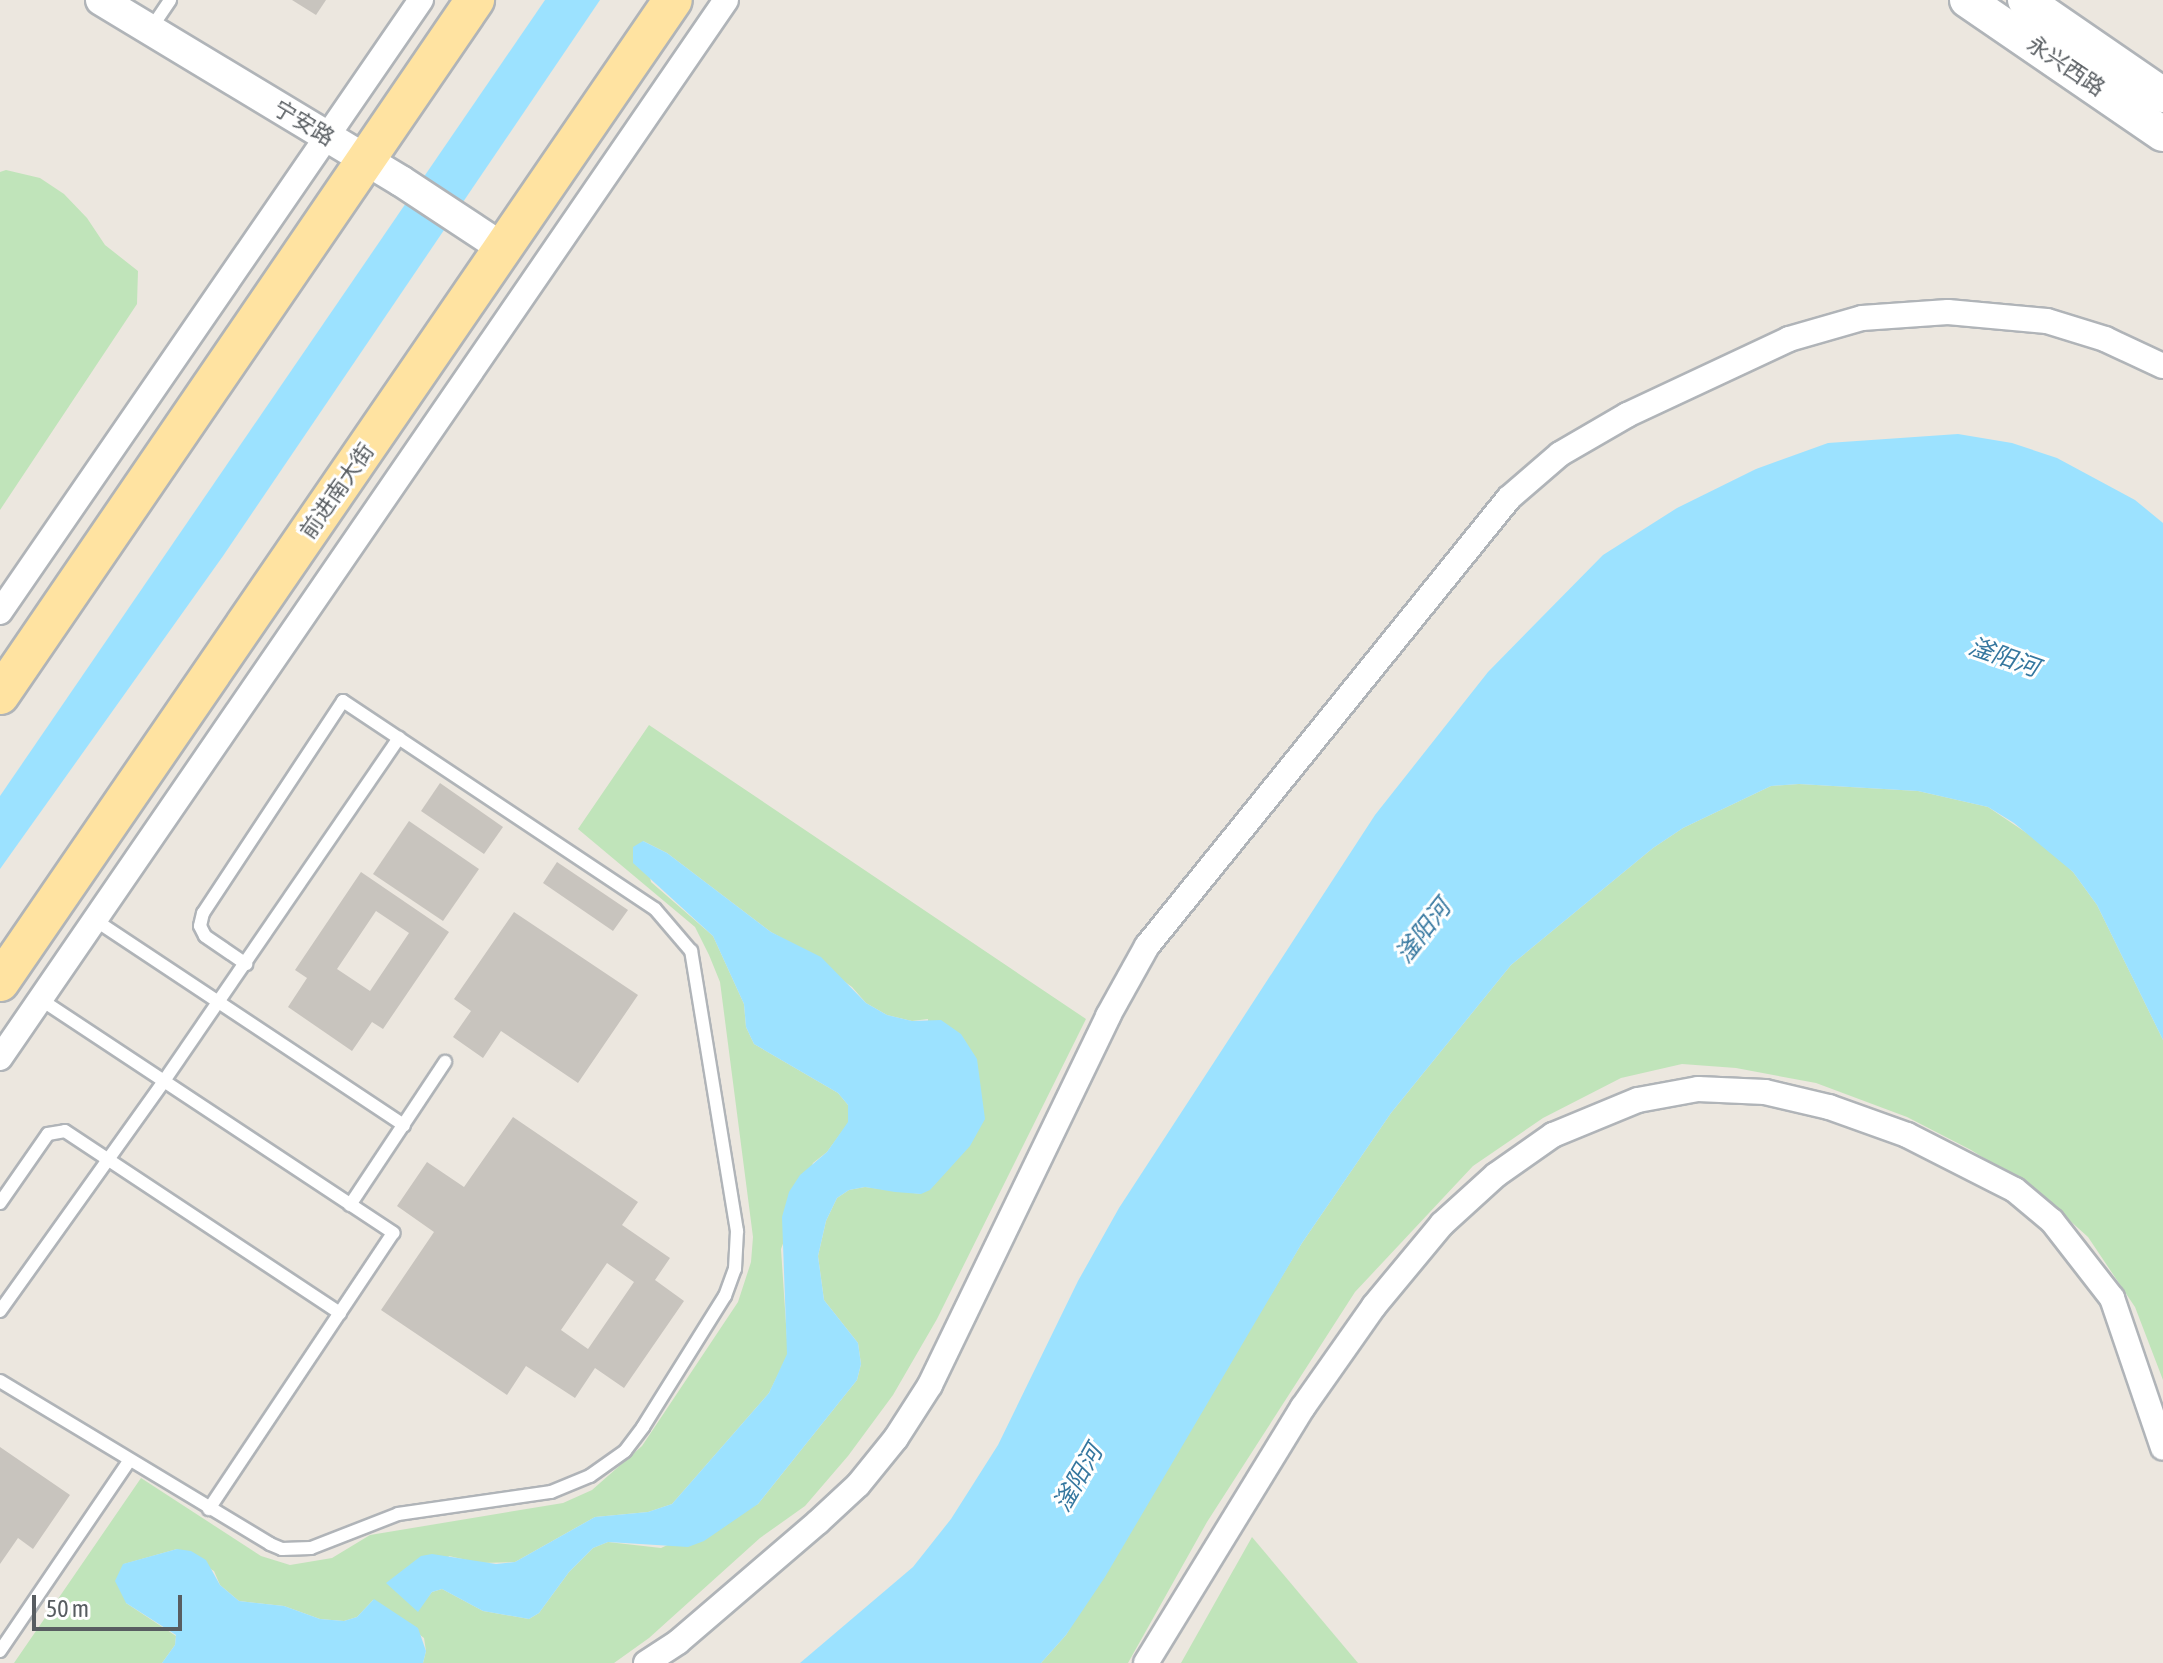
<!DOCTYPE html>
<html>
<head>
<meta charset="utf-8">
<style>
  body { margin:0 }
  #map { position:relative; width:2163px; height:1663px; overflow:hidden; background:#ece7df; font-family:"Asap Condensed","Noto Sans SC",sans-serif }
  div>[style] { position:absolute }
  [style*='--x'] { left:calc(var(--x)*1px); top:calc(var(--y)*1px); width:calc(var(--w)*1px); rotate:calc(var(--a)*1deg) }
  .green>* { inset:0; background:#c0e4ba }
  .water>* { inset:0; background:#9ce2ff }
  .building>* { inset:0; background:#c8c4be }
  .roads { filter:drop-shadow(2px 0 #b0b4b8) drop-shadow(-2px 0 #b0b4b8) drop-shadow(0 2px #b0b4b8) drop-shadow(0 -2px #b0b4b8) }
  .service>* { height:12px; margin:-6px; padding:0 6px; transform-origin:6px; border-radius:6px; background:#fff }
  .minor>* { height:24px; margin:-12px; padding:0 12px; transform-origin:12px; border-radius:12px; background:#fff }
  .tertiary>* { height:30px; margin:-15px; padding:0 15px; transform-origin:15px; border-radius:15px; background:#fff }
  .secondary>* { height:34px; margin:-17px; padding:0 17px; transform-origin:17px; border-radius:17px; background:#fff }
  .primary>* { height:38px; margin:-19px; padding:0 19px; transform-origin:19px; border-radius:19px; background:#ffe3a1 }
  span { translate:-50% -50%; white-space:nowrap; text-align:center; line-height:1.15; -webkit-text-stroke:6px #fff; paint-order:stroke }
  .street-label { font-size:22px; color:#585d61 }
  .water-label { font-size:24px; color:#35779f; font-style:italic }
  .scale { position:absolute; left:32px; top:1595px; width:150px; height:36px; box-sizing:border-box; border:4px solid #585d61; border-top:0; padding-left:10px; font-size:24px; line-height:28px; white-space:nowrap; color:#585d61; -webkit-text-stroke:6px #fff; paint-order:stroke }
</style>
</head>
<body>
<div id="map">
  <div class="green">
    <i style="clip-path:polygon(6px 170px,40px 178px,64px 194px,87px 218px,105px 245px,138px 271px,137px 304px,0 510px,0 172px)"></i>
    <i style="clip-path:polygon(evenodd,649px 725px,1086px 1019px,937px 1319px,893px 1395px,848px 1456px,805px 1506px,760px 1538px,649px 1638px,614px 1663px,423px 1663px,426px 1651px,424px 1638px,373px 1600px,357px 1617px,344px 1621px,320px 1619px,284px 1606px,239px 1601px,220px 1585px,214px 1571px,177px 1549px,124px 1564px,126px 1603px,176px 1636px,175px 1645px,162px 1663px,14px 1663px,141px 1478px,261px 1556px,290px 1565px,332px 1558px,370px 1535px,563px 1503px,592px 1490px,642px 1446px,738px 1302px,751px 1262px,753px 1237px,720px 982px,709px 955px,695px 927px,578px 829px,649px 725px,643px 841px,667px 853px,771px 932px,794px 945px,852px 987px,866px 1003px,887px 1015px,912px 1021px,928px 1019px,921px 1194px,865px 1187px,849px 1190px,837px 1198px,826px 1221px,818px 1256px,824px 1300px,858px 1343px,861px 1364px,857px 1380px,758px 1504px,661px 1548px,608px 1542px,593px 1548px,569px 1572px,539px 1613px,529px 1619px,483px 1611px,442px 1589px,432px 1592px,417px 1611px,449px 1556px,480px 1563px,515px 1562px,595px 1517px,648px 1512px,672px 1504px,769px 1393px,788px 1354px,781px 1249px,813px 1163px,827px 1152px,849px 1122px,848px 1105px,838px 1093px,754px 1044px,746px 1027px,744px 1004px,713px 936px,651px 882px,643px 841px)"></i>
    <i style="clip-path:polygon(1799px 784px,1918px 791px,1988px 807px,2046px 846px,2073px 872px,2097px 905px,2163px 1040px,2163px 1380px,2135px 1307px,2088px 1237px,2038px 1192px,1971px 1150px,1907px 1117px,1816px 1083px,1736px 1068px,1682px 1064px,1621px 1078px,1543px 1118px,1473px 1166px,1355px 1292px,1207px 1522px,1128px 1663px,1041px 1663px,1066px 1635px,1302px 1243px,1391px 1113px,1511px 965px,1653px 848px,1683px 828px,1771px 786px)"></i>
    <i style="clip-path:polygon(1252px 1537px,1358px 1663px,1181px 1663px)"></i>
  </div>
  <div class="water">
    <i style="clip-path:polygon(545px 0,600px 0,223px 556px,0 869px,0 796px)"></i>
    <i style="clip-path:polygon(1958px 434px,2012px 443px,2057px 458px,2135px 500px,2163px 523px,2163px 1040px,2097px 905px,2073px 872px,2014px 823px,1988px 807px,1918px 791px,1799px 784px,1771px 786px,1683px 828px,1653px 848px,1511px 965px,1391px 1113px,1302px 1243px,1105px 1577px,1066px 1635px,1041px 1663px,800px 1663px,913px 1567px,951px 1519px,998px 1445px,1078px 1281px,1119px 1208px,1375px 815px,1488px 672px,1603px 555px,1677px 508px,1756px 469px,1828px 443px)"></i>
    <i style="clip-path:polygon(643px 841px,667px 853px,771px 932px,821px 957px,866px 1003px,887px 1015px,912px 1021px,941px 1020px,961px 1034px,977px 1059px,985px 1119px,970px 1146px,930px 1190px,921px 1194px,895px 1192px,865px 1187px,849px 1190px,837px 1198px,826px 1221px,818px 1256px,824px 1300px,858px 1343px,861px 1364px,857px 1380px,758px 1504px,704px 1541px,688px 1547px,608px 1542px,593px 1548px,569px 1572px,539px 1613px,529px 1619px,483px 1611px,442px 1589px,432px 1592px,418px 1612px,386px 1583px,421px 1556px,432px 1554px,496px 1564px,515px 1562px,595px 1517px,648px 1512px,672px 1504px,769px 1393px,787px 1354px,782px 1217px,789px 1192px,800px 1175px,827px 1152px,848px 1122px,848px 1105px,838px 1093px,754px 1044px,746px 1027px,744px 1004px,713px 936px,633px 863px,633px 847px)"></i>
    <i style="clip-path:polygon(177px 1549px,191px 1551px,206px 1560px,220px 1585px,239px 1601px,284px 1606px,320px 1619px,344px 1621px,357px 1617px,374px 1599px,418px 1628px,426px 1651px,423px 1663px,162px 1663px,175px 1645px,176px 1635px,126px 1603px,115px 1581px,123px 1564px)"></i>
  </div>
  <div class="building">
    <i style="clip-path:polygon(292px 0,326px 0,316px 15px)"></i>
    <i style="clip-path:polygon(440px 783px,503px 827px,484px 854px,421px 811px)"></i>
    <i style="clip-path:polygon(409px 821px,479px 869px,443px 921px,373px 874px)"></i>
    <i style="clip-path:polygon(557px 862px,628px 910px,613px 931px,543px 883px)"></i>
    <i style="clip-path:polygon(evenodd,361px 872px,449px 932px,383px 1029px,372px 1022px,352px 1051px,288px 1007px,307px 978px,295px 970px,361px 872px,376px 911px,409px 933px,370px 991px,337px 969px,376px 911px)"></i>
    <i style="clip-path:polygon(514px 912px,638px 995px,578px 1083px,501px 1031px,483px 1058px,453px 1037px,471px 1011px,454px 999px)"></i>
    <i style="clip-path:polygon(evenodd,513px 1117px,638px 1202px,622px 1225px,670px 1258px,655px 1280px,684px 1301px,624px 1388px,595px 1368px,575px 1398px,526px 1366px,507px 1395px,381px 1310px,434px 1232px,397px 1206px,427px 1162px,464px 1187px,513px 1117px,607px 1263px,634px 1282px,588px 1349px,561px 1330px,607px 1263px)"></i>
    <i style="clip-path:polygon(0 1447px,70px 1495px,33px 1549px,18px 1538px,0 1564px)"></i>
  </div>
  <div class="roads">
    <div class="service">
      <i style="--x:150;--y:30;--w:36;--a:-56"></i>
      <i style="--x:95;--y:920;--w:371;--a:33.6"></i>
      <i style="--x:40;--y:999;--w:424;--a:33.5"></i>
      <i style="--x:393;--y:1233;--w:332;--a:123.7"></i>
      <i style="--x:0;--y:1203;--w:84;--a:-55.2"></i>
      <i style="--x:48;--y:1134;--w:17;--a:-10"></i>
      <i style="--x:65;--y:1131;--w:330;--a:33.5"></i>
      <i style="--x:350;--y:1205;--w:172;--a:-56.4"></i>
      <i style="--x:0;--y:1311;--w:282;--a:-54.5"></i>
      <i style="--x:164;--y:1081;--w:416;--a:-55.6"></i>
      <i style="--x:0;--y:1381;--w:315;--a:31.1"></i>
      <i style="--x:270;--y:1544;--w:13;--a:23"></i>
      <i style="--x:282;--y:1549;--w:29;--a:-2"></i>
      <i style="--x:311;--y:1548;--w:93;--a:-21.3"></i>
      <i style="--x:398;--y:1514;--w:155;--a:-8.2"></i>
      <i style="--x:551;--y:1492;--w:42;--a:-22.3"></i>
      <i style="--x:590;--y:1476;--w:43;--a:-35.5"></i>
      <i style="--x:625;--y:1451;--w:30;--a:-53"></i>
      <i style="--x:643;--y:1427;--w:155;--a:-58"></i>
      <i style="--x:725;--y:1296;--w:29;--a:-70"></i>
      <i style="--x:735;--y:1269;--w:38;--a:-87"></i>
      <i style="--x:737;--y:1231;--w:284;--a:-99.3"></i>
      <i style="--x:691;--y:951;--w:55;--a:-130.6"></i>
      <i style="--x:655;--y:909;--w:375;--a:-146.3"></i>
      <i style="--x:343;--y:701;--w:254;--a:123.4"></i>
      <i style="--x:203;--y:913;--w:13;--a:103"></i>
      <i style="--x:200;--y:926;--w:11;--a:63"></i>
      <i style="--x:205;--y:936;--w:50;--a:34.3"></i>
      <i style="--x:0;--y:1651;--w:231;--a:-55.8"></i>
    </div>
    <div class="minor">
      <i style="--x:0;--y:612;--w:743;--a:-55.48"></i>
      <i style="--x:0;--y:1058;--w:1283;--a:-55.54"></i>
      <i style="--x:646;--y:1663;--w:38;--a:-33"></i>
      <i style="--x:678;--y:1642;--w:184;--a:-40.6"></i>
      <i style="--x:818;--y:1522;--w:54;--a:-42.8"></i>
      <i style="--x:858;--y:1485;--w:60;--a:-51"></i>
      <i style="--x:896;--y:1438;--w:63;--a:-57.3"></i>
      <i style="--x:930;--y:1385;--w:410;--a:-64.2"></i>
      <i style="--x:1108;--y:1016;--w:80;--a:-60.9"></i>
      <i style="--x:1147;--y:946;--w:576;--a:-51.06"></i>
      <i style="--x:1509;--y:498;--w:67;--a:-40.8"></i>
      <i style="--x:1560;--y:454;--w:78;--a:-30.2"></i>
      <i style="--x:1627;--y:415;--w:179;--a:-25.1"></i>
      <i style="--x:1789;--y:339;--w:76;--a:-16"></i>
      <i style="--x:1862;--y:318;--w:86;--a:-4"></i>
      <i style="--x:1948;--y:312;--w:99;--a:5.2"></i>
      <i style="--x:2047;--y:321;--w:61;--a:17.2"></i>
      <i style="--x:2105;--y:339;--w:64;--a:25"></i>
      <i style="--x:1146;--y:1663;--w:300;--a:-58.5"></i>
      <i style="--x:1303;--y:1407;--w:123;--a:-54.9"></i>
      <i style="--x:1374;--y:1306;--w:107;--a:-50.3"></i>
      <i style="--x:1442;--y:1224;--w:73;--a:-42.2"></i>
      <i style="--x:1496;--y:1175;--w:70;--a:-35.1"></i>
      <i style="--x:1553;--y:1135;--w:92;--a:-22.4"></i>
      <i style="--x:1638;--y:1100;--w:61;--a:-10.4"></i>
      <i style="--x:1698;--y:1089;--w:67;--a:2.6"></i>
      <i style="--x:1765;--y:1092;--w:66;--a:13.2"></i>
      <i style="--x:1829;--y:1107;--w:83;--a:19.7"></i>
      <i style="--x:1907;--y:1135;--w:121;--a:27"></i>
      <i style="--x:2015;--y:1190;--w:48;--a:40"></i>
      <i style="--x:2052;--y:1221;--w:98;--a:52.1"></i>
      <i style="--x:2112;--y:1298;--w:158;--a:71.2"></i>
    </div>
    <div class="tertiary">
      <i style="--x:101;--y:0;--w:350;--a:31.1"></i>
      <i style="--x:401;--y:181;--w:123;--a:33.4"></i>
    </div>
    <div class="secondary">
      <i style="--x:1967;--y:0;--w:237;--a:34.4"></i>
      <i style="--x:2025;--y:0;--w:168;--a:34.5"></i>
    </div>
    <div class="primary">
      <i style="--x:0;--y:695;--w:842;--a:-55.65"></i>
      <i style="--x:0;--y:982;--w:1190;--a:-55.58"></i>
    </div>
  </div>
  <div class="street-label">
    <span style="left:2066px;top:66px;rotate:34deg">永兴西路</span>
    <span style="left:304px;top:123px;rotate:31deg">宁安路</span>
    <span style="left:337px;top:491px;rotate:-55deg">前进南大街</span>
  </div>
  <div class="water-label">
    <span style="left:2004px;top:657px;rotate:19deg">滏阳河</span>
    <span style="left:1423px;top:931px;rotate:-52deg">滏阳河</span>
    <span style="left:1078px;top:1478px;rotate:-60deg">滏阳河</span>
  </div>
  <div class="scale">50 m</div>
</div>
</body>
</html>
